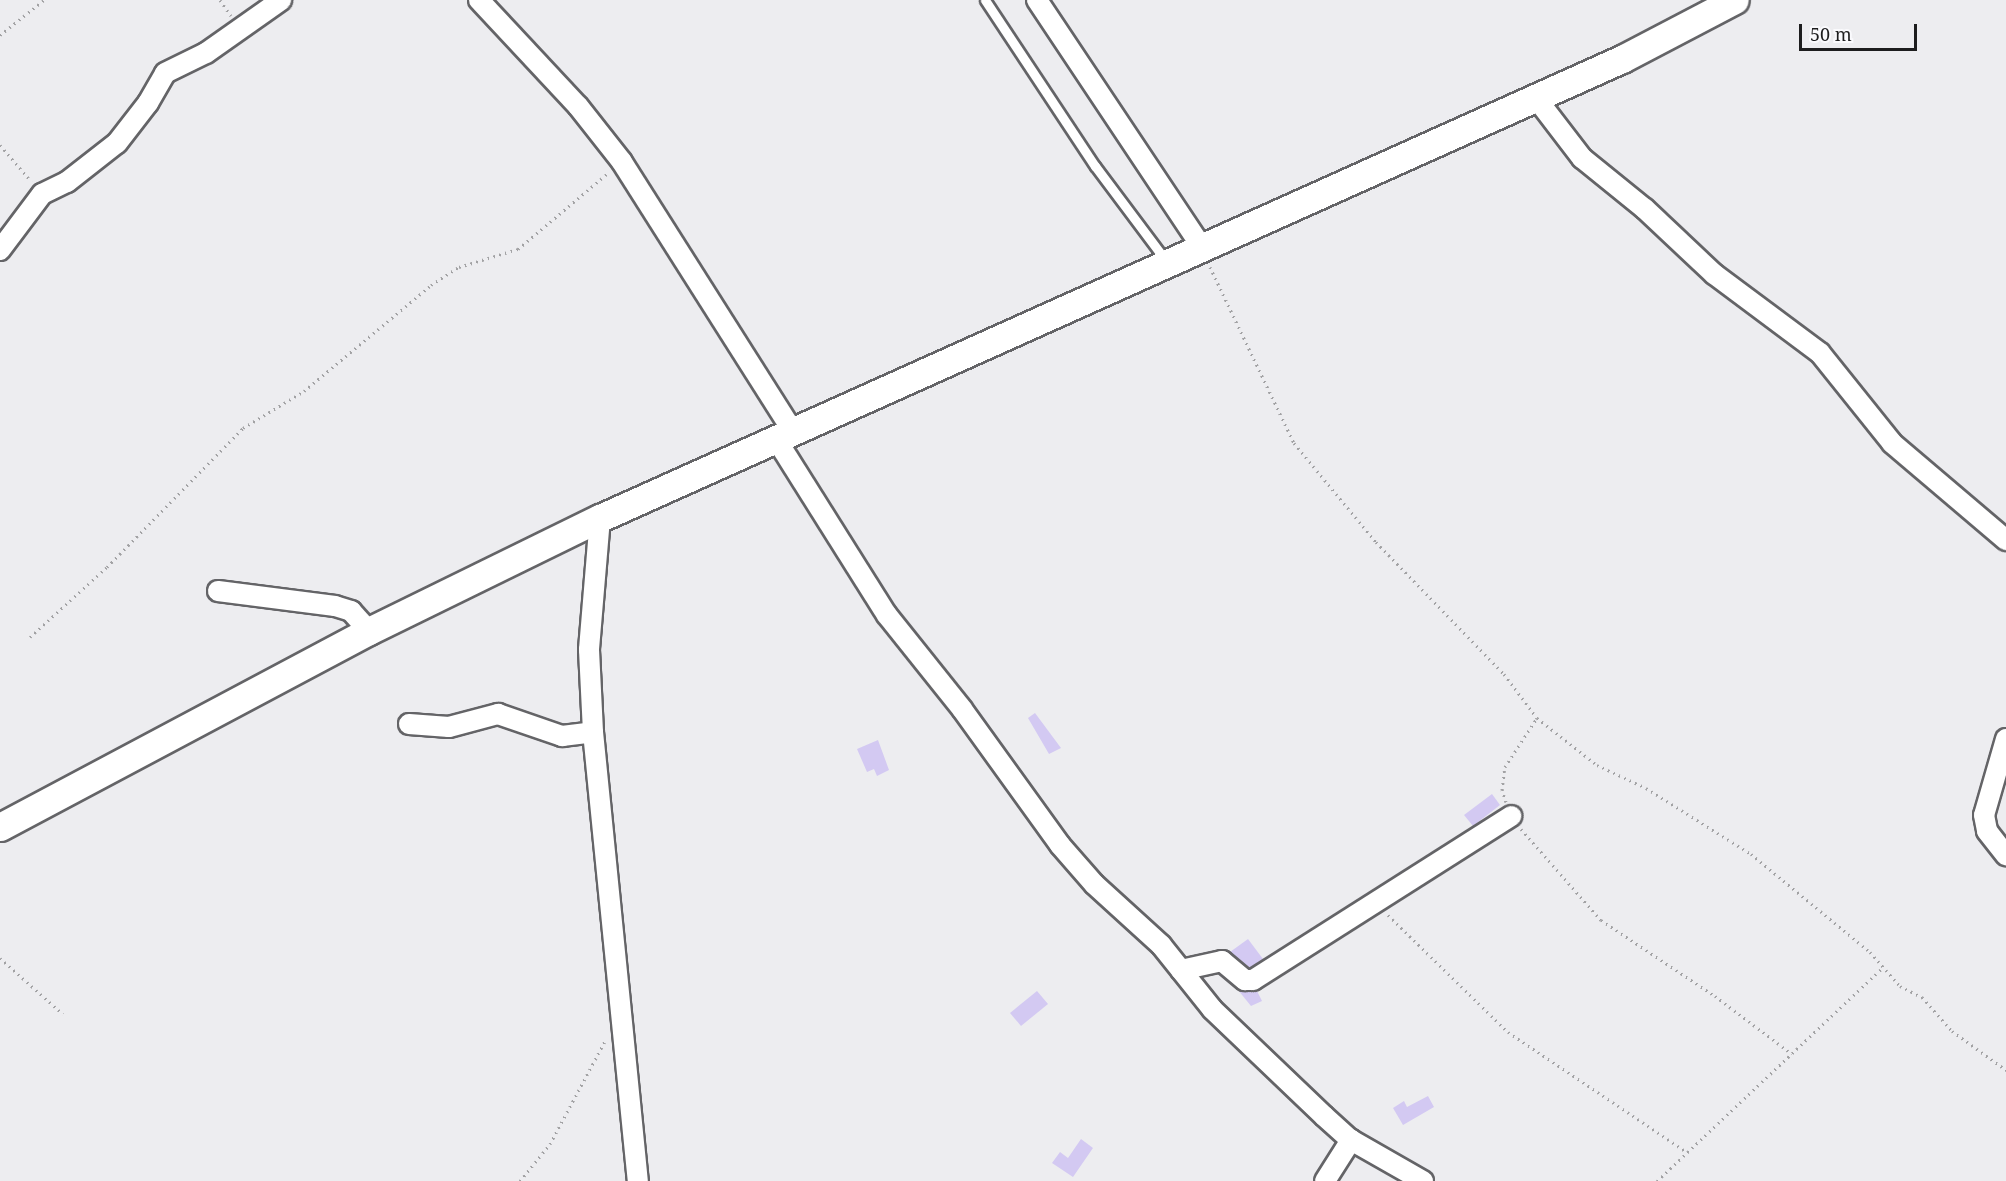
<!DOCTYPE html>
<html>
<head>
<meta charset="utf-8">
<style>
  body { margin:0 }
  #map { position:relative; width:2006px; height:1181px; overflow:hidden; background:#ededf0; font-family:"Noto Serif",serif }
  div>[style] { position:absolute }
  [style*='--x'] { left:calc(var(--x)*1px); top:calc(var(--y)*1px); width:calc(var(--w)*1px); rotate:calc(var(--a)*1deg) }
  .building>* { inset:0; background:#d3c9f2 }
  .path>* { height:3px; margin-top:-1.5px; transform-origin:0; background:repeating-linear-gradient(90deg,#a2a2a4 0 1.5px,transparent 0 6px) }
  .roads { filter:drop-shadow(2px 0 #646467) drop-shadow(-2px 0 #646467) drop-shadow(0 2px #646467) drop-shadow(0 -2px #646467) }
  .lane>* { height:9px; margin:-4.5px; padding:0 4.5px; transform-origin:4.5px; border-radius:4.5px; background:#fff }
  .street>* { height:20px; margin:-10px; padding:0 10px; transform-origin:10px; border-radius:10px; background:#fff }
  .secondary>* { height:27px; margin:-13.5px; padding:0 13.5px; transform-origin:13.5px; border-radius:13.5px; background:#fff }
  span { translate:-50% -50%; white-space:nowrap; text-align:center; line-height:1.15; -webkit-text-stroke:4.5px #fafafd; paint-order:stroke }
  .scale { position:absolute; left:1799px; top:24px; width:118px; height:27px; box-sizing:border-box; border:3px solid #1d1d1e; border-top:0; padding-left:8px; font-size:18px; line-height:21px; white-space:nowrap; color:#1d1d1e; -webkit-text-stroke:4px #fafafd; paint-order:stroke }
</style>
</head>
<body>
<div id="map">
  <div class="building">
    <i style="clip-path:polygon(1035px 713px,1061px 748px,1049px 754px,1028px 718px)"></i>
    <i style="clip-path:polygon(878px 740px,889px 770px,877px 776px,874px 769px,867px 772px,857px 749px)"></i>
    <i style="clip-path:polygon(1492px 794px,1500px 805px,1473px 826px,1464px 815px)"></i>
    <i style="clip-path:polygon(1248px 939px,1263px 959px,1250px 968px,1230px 952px)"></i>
    <i style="clip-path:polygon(1238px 990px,1257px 991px,1262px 1001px,1251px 1006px)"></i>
    <i style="clip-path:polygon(1037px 991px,1048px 1004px,1021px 1026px,1010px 1013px)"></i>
    <i style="clip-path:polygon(1428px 1096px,1434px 1107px,1403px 1125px,1393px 1108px,1404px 1101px,1407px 1107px)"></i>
    <i style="clip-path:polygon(1081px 1139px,1093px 1148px,1073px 1177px,1052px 1163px,1060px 1152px,1068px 1158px)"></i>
  </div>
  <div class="path">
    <i style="--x:220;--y:0;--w:19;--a:55"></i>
    <i style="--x:0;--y:35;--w:56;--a:-38.5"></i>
    <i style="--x:0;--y:145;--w:48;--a:49.3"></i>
    <i style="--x:1210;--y:267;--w:195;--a:64.5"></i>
    <i style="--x:1294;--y:443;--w:129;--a:50.4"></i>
    <i style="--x:1376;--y:542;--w:184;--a:45.9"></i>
    <i style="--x:1504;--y:674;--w:55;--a:53.1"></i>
    <i style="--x:1537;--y:718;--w:76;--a:38.1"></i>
    <i style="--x:1597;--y:765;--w:54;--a:25.1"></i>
    <i style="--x:1646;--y:788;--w:124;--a:32.2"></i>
    <i style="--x:1751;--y:854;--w:154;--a:39.5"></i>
    <i style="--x:1870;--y:952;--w:45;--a:48.6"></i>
    <i style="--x:1900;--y:986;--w:25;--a:27"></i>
    <i style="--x:1922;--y:997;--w:45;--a:48.6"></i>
    <i style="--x:1952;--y:1031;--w:67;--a:35.8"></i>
    <i style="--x:30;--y:637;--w:104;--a:-42.3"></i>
    <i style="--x:107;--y:567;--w:194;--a:-45.6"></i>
    <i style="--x:243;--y:428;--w:71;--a:-31.2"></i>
    <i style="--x:304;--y:391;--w:165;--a:-39.8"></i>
    <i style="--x:431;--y:285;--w:33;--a:-33"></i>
    <i style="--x:459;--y:267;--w:62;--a:-17"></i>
    <i style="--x:518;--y:249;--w:118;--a:-40.2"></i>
    <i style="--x:1506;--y:802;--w:13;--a:-108"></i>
    <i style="--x:1502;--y:790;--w:23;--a:-83"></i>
    <i style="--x:1505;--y:767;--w:59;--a:-56.9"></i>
    <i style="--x:1521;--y:829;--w:121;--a:48.7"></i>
    <i style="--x:1601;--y:920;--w:137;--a:33.7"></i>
    <i style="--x:1715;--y:996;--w:96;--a:37"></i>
    <i style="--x:1388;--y:915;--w:168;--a:44.3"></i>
    <i style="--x:1508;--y:1032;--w:213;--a:33.9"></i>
    <i style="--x:0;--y:958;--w:84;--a:41.6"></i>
    <i style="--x:520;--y:1181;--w:48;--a:-51"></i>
    <i style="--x:550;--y:1144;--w:119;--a:-61.9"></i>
    <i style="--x:1657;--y:1181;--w:311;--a:-43.4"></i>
  </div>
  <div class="roads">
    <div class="lane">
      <i style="--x:985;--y:0;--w:199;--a:56.5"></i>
      <i style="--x:1095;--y:166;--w:119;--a:53.2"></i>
    </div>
    <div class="street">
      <i style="--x:479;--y:0;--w:145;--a:47"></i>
      <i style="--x:578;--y:106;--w:71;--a:51.8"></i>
      <i style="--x:622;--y:162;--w:319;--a:57.6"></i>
      <i style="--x:1037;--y:0;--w:296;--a:56.3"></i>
      <i style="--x:1536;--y:98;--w:76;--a:52.5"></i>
      <i style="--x:1582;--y:158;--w:81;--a:39"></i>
      <i style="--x:1645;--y:209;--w:95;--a:43.3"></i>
      <i style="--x:1714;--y:274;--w:132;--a:36.7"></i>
      <i style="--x:1820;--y:353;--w:115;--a:51.3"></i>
      <i style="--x:1892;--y:443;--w:150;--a:40.4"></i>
      <i style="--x:0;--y:250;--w:70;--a:-53.1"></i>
      <i style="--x:42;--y:194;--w:28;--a:-26"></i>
      <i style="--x:67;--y:182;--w:63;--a:-38"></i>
      <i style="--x:117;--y:143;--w:51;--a:-52.2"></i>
      <i style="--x:148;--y:103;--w:34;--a:-60"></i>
      <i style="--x:165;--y:73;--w:46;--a:-26"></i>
      <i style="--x:206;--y:53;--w:92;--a:-35.2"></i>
      <i style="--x:776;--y:439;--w:208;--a:57.8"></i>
      <i style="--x:887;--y:615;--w:120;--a:51.4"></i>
      <i style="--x:962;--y:709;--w:168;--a:54.2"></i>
      <i style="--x:1060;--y:845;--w:52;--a:48.9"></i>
      <i style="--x:1094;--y:884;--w:91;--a:42.3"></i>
      <i style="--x:1161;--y:945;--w:82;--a:51.4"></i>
      <i style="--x:1212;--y:1009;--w:155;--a:43.7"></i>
      <i style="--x:1324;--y:1116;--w:36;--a:42"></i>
      <i style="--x:1351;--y:1140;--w:83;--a:29.7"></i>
      <i style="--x:600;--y:518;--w:132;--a:94.8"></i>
      <i style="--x:589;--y:650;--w:82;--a:87.2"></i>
      <i style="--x:593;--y:732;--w:451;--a:84.3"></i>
      <i style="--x:218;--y:591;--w:118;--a:7.3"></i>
      <i style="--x:335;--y:606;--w:17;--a:17"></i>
      <i style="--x:351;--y:611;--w:27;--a:48"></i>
      <i style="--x:409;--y:724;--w:40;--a:4.3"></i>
      <i style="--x:449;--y:727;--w:51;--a:-14.9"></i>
      <i style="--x:498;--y:714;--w:68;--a:19"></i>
      <i style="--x:562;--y:736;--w:31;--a:-7"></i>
      <i style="--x:2006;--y:739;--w:79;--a:106.1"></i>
      <i style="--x:1984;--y:815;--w:16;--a:79"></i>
      <i style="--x:1987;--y:831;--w:31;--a:52"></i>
      <i style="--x:1181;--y:970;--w:42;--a:-12.4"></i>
      <i style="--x:1222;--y:961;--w:30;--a:40"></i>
      <i style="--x:1245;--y:980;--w:8;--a:0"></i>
      <i style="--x:1253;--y:980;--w:306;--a:-32.4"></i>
      <i style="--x:1325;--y:1181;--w:49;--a:-57.6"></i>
    </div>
    <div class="secondary">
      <i style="--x:0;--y:827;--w:418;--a:-28"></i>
      <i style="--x:369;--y:631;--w:257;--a:-26.1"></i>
      <i style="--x:600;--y:518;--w:1120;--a:-24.19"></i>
      <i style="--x:1622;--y:59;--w:127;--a:-27.6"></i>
    </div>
  </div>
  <div class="scale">50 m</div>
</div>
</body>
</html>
